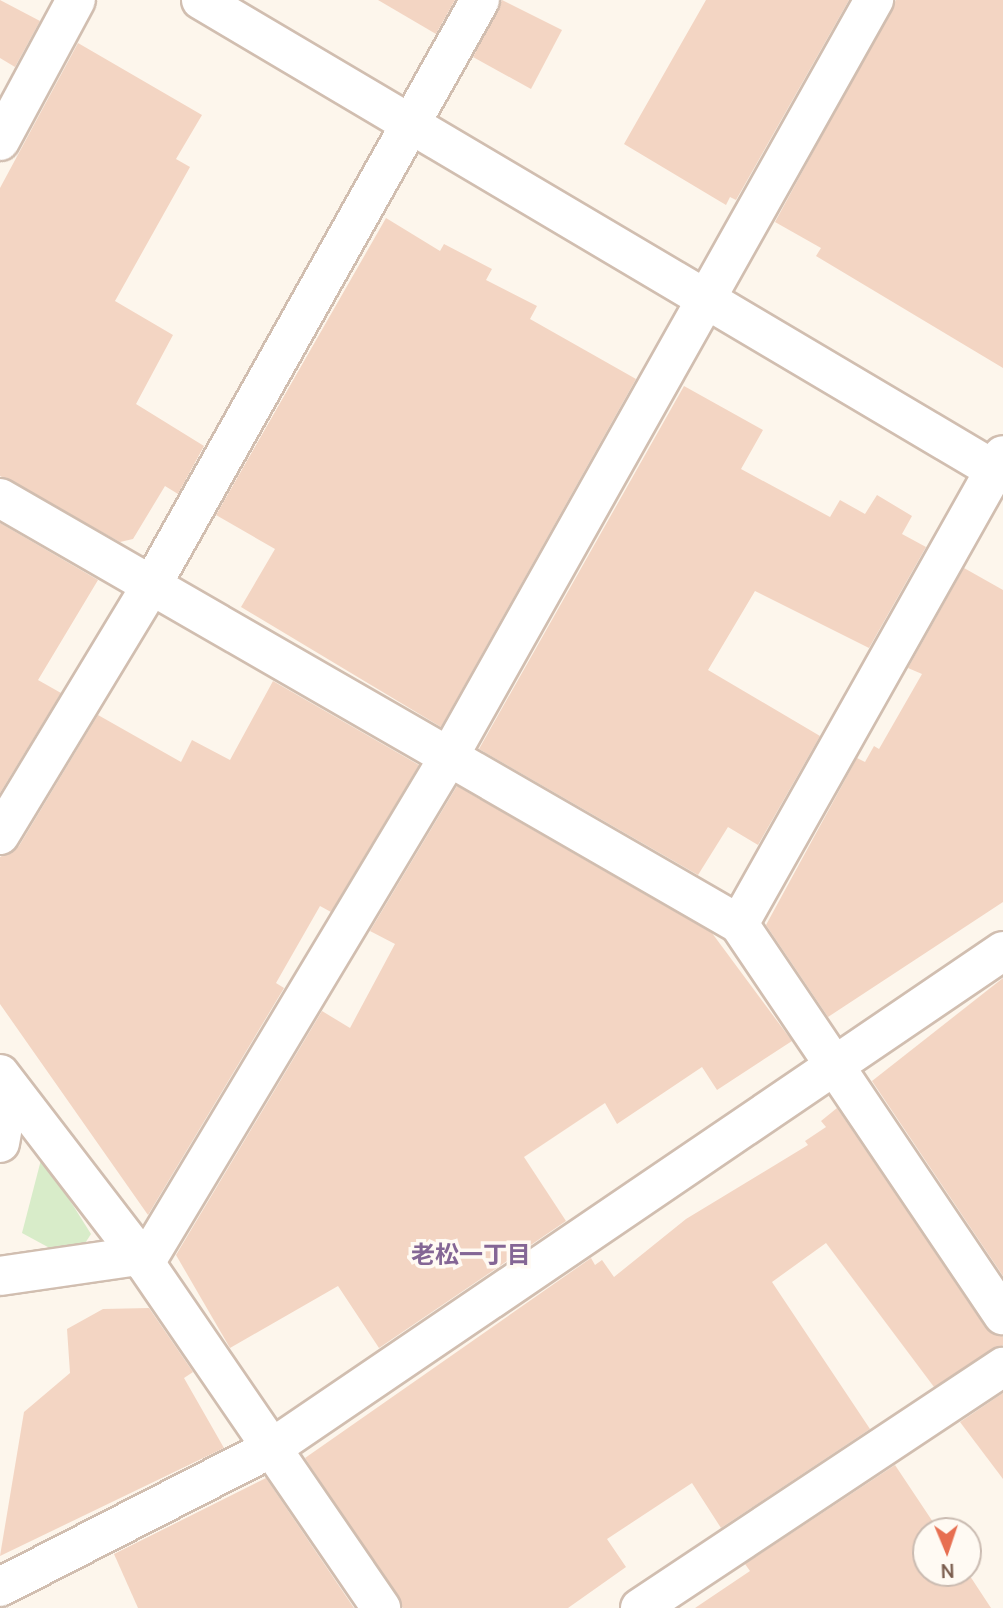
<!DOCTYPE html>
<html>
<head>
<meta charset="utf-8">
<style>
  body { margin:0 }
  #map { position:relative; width:1003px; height:1608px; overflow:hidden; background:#fdf6ec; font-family:Manrope,"Noto Sans JP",sans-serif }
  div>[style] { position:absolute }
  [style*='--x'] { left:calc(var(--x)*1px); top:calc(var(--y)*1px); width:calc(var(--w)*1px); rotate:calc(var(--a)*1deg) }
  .green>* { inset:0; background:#d8ecc9 }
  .building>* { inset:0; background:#f3d5c3 }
  .roads { filter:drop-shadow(2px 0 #d1beb0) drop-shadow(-2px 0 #d1beb0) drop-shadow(0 2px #d1beb0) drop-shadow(0 -2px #d1beb0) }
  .minor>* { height:38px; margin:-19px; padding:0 19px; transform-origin:19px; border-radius:19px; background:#fff }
  .tertiary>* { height:38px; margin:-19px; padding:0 19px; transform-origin:19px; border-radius:19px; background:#fff }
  span { translate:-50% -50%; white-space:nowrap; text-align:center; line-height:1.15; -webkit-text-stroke:7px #fffaf3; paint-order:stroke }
  .neighbourhood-label { font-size:24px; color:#846695; font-weight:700 }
  .north { position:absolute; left:912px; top:1517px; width:70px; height:70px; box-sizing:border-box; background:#fffaf3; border:2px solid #cabbb1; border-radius:50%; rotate:178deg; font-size:19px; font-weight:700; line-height:28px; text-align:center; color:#7a5c4d }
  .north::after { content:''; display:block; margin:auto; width:24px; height:32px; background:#e76f51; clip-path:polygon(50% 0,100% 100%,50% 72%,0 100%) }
</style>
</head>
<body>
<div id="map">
  <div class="green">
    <i style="clip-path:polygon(42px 1156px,91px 1234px,80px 1251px,57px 1252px,22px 1233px)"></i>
  </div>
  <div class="building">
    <i style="clip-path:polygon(0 0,40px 21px,15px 67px,0 58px)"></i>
    <i style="clip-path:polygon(378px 0,455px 0,436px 34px)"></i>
    <i style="clip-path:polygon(502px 0,562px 30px,531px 89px,473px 57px)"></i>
    <i style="clip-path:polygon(706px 0,849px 0,736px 200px,730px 197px,726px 205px,624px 144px)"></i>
    <i style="clip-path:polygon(896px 0,1003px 0,1003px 368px,816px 256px,821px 248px,775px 222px)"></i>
    <i style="clip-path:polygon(78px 43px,202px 115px,176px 159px,190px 167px,115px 301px,173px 335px,136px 404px,204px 446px,178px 494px,165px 486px,133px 539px,120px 542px,0 476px,0 188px)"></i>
    <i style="clip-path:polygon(386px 218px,440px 251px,444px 244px,492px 269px,486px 280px,537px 306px,530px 319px,636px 379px,441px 727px,241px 607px,275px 549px,216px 515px)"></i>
    <i style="clip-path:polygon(684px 386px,763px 430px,741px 469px,830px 517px,840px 500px,865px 514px,877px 495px,912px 516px,902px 534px,926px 547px,869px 648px,755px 591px,708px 670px,820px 736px,758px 845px,728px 827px,698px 875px,479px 749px)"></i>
    <i style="clip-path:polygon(0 523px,98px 580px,38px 680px,61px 693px,0 793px)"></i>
    <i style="clip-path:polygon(964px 568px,1003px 590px,1003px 902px,828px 1017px,766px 925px,857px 758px,865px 762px,874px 746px,879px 749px,922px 674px,908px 668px)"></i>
    <i style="clip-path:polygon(273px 681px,419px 765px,331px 912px,320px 906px,276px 983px,284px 988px,148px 1215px,0 1004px,0 857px,19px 846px,98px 715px,181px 762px,192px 740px,230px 760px)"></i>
    <i style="clip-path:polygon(457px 786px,712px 933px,792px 1041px,717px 1090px,702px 1067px,617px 1124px,605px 1103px,524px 1157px,566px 1221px,379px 1348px,338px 1286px,230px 1348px,176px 1255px,322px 1011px,350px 1028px,395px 944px,370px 931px)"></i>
    <i style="clip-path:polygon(1003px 978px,1003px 1276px,872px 1081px)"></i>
    <i style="clip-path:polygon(837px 1108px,985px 1327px,1003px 1337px,1003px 1345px,934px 1387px,826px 1243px,772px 1282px,870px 1429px,721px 1528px,692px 1483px,607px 1539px,626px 1567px,568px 1608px,403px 1608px,305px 1458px,591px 1258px,595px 1265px,602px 1260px,614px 1277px,686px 1219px,808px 1145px,805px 1141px,826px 1127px,821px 1121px)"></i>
    <i style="clip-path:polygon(149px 1308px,193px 1372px,184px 1378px,224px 1448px,0 1556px,24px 1412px,70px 1373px,67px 1329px,103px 1309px)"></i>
    <i style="clip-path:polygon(1003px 1393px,1003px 1479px,960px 1422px)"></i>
    <i style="clip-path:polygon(895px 1465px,939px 1531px,926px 1531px,926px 1573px,968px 1573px,991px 1608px,695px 1608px,750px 1571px,745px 1564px)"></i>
    <i style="clip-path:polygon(266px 1478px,354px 1608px,138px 1608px,114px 1554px)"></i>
  </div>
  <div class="roads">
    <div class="minor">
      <i style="--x:0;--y:141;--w:160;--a:-61.7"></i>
      <i style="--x:0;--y:498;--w:853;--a:29.96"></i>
      <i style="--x:739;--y:924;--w:472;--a:56"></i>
      <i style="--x:0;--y:835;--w:297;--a:-58.8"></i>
      <i style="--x:154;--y:581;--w:666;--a:-60.7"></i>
      <i style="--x:739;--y:924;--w:538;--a:-60.62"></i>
      <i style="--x:0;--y:1074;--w:238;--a:52.5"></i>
      <i style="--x:145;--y:1263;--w:418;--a:55.6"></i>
      <i style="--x:0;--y:1143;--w:56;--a:-79.7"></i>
      <i style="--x:145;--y:1263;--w:587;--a:-59.02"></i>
      <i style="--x:447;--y:760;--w:872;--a:-60.67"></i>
      <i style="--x:0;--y:1276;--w:138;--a:-8.3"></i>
      <i style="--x:0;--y:1587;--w:305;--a:-27.1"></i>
      <i style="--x:272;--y:1448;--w:884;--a:-34.21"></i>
      <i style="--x:640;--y:1608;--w:436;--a:-33.6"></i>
    </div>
    <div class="tertiary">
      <i style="--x:201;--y:0;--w:932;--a:30.64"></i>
    </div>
  </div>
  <div class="neighbourhood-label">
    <span style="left:471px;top:1254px">老松一丁目</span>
  </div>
  <div class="north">N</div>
</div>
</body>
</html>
